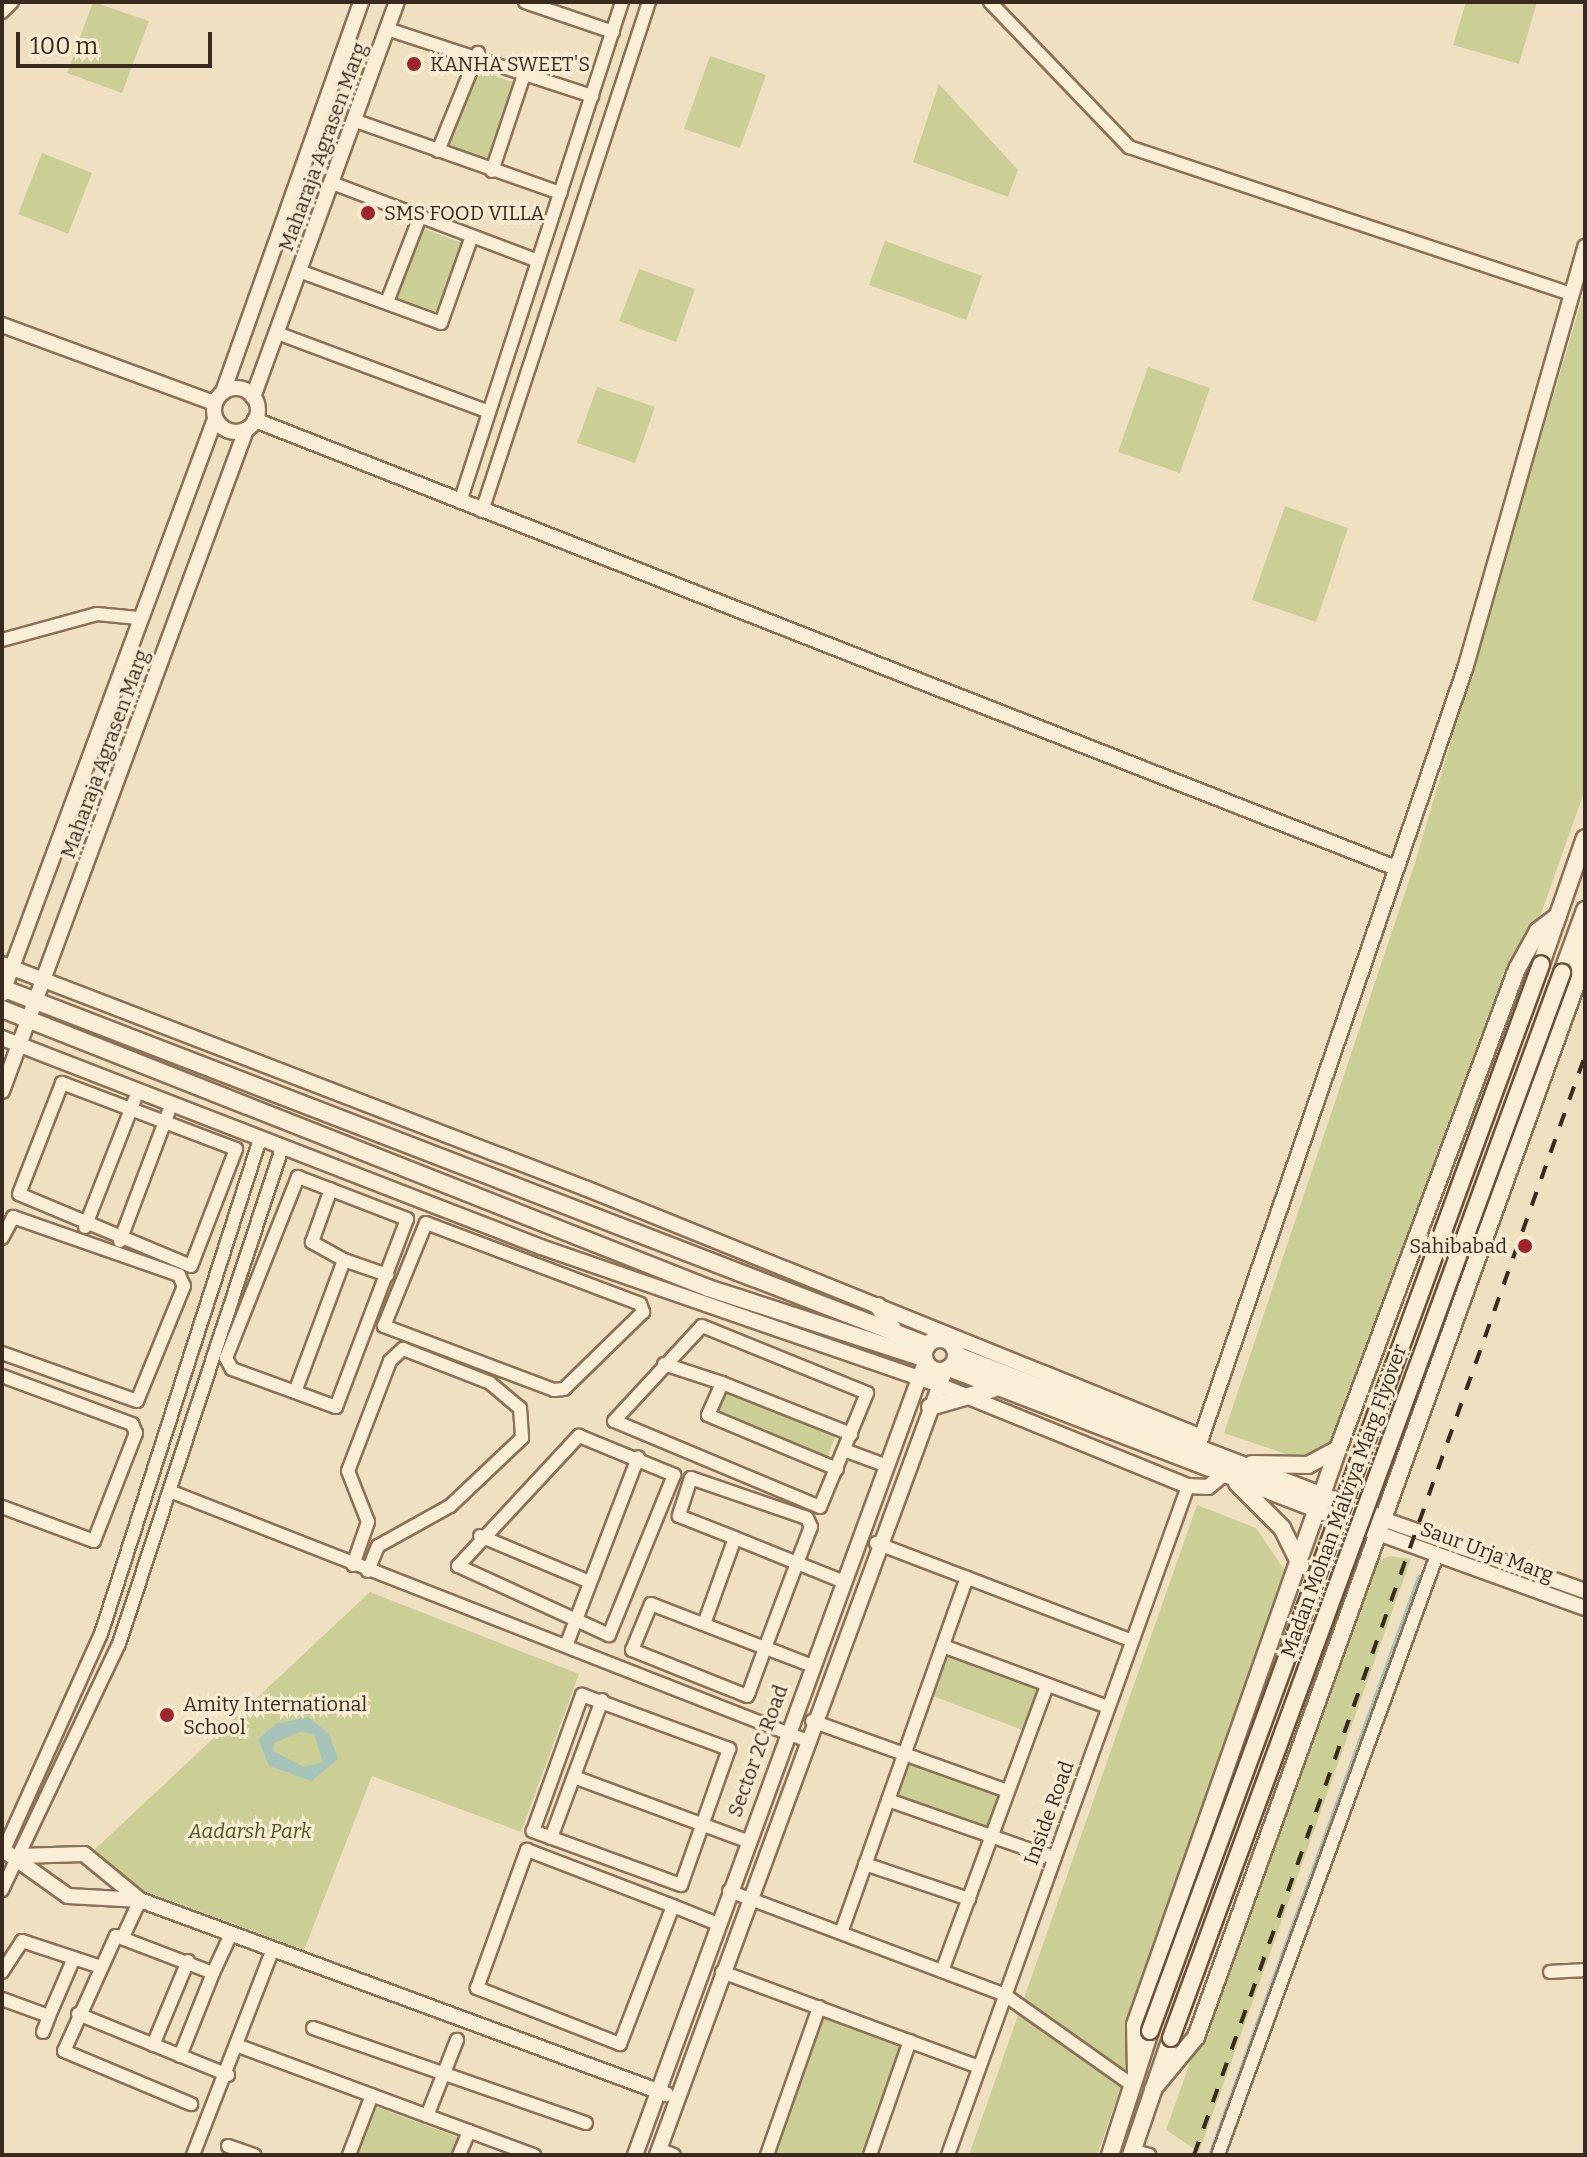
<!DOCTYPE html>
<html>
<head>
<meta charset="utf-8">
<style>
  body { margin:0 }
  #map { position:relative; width:1587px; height:2157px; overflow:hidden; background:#f0e0c2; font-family:Bitter,serif }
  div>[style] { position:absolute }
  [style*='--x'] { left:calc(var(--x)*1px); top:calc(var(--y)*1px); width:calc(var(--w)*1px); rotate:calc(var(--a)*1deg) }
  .green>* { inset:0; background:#cbcf95 }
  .water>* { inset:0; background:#a5c3b8 }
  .stream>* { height:4px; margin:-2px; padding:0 2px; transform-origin:2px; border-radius:2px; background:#a5c3b8 }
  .roads { filter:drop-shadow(2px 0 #8b7158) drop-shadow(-2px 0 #8b7158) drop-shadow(0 2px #8b7158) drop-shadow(0 -2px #8b7158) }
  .minor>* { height:12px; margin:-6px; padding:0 6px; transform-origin:6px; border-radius:6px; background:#faeed6 }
  .tertiary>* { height:14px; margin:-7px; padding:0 7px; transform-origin:7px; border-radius:7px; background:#faeed6 }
  .tertiary>.ring { margin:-7px; padding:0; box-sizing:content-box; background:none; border:14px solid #faeed6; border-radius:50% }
  .secondary>* { height:16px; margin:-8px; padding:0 8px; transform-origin:8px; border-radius:8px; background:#faeed6 }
  .secondary>.ring { margin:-8px; padding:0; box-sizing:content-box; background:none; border:16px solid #faeed6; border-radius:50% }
  .rail>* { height:4px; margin-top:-2px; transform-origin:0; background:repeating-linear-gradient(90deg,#3a2a1d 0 14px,transparent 0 28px) }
  .bridges { filter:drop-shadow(2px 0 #6d523b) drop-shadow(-2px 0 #6d523b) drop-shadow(0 2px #6d523b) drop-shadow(0 -2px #6d523b) }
  .secondary-bridge>* { height:16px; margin:-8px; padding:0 8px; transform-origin:8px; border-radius:8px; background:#faeed6 }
  .dots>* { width:22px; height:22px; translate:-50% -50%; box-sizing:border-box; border:4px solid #f7ebd2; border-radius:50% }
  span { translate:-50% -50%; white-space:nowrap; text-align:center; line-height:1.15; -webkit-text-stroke:6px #f7ebd2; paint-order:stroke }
  .poi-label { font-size:20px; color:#3a2a1d }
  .left { translate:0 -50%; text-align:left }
  .right { translate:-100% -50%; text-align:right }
  .street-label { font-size:20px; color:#3a2a1d }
  .park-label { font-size:20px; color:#4c5823; font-style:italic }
  .frame { position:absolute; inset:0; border:4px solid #3a2a1d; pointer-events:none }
  .scale { position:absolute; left:16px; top:32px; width:196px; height:36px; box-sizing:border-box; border:4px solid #3a2a1d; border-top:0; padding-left:10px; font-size:24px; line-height:28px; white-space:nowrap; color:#3a2a1d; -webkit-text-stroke:6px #f7ebd2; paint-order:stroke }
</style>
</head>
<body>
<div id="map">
  <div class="green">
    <i style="clip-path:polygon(93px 2px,149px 21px,122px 93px,67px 73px)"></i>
    <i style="clip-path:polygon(1466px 2px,1537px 2px,1519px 64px,1453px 45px)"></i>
    <i style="clip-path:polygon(710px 56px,766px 75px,740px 148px,684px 129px)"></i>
    <i style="clip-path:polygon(474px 68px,515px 83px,485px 167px,444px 153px)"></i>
    <i style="clip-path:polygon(939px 84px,1018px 170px,1008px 197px,913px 162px)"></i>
    <i style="clip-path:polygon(42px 153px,92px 173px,68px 234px,18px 214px)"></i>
    <i style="clip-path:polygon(419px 227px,462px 243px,436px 312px,392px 296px)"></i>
    <i style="clip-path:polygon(885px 241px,982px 276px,966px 320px,869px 285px)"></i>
    <i style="clip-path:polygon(639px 269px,695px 289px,676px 342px,619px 321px)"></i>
    <i style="clip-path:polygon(1585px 289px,1585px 790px,1364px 1410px,1336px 1443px,1314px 1456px,1286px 1454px,1224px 1433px,1414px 866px)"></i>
    <i style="clip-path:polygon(1148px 367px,1210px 388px,1180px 473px,1118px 452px)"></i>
    <i style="clip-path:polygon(597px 387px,655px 407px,635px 463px,577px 443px)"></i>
    <i style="clip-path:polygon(1285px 506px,1348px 528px,1316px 622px,1252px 600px)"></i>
    <i style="clip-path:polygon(726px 1392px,836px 1435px,826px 1460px,716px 1417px)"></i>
    <i style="clip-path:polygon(1197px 1505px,1256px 1528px,1287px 1574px,1290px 1615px,1097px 2155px,969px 2155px)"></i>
    <i style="clip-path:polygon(1390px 1556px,1411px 1559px,1199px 2152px,1166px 2130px,1331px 1666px,1373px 1563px)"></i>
    <i style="clip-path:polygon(370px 1592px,579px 1674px,521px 1832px,372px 1776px,304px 1950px,145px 1891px,94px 1850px)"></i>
    <i style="clip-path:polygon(947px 1652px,1041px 1687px,1025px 1731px,930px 1695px)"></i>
    <i style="clip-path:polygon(907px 1760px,1002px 1794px,989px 1830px,894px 1796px)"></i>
    <i style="clip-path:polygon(824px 2015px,904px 2045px,864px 2155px,773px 2155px)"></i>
    <i style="clip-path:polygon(377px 2107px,457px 2137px,450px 2155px,358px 2155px)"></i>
  </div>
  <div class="water">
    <i style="clip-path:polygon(evenodd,308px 1717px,329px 1734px,338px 1759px,312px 1781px,269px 1766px,258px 1739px,276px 1724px,308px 1717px,300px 1732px,314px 1734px,323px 1762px,304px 1767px,273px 1751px,274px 1743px,300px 1732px)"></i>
  </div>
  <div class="stream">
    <i style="--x:1210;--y:2155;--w:615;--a:-70.12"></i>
  </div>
  <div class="roads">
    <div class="minor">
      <i style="--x:525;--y:2;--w:93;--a:18.8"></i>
      <i style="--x:990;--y:2;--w:201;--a:46.2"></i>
      <i style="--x:1129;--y:147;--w:467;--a:18.4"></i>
      <i style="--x:2;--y:12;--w:14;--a:-45"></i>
      <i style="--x:387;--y:29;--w:216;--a:18.1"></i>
      <i style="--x:356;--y:121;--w:217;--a:19.4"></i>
      <i style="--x:438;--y:151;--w:106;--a:-67.8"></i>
      <i style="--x:492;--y:171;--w:104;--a:-71.6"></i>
      <i style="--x:332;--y:183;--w:220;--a:20.7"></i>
      <i style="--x:299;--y:271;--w:151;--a:20.1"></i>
      <i style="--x:441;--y:323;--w:92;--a:-70.4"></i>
      <i style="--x:387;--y:302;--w:94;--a:-68.9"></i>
      <i style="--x:277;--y:333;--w:226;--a:20.4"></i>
      <i style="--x:460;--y:502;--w:526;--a:-72.05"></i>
      <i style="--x:482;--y:511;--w:536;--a:-71.84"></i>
      <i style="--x:2;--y:640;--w:98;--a:-15.3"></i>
      <i style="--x:97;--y:614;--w:41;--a:5.6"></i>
      <i style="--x:62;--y:1083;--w:186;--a:20.8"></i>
      <i style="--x:236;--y:1149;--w:125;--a:111"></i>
      <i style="--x:191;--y:1266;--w:186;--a:-157.3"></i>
      <i style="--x:19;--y:1194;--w:119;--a:-68.8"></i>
      <i style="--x:298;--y:1177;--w:117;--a:21.1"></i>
      <i style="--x:407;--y:1219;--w:201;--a:110.7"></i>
      <i style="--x:336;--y:1407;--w:111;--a:-159.9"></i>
      <i style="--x:232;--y:1369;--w:13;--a:-119"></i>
      <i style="--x:226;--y:1358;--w:195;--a:-68.3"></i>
      <i style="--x:426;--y:1223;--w:229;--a:20.7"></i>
      <i style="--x:640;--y:1304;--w:9;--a:69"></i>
      <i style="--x:643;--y:1312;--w:110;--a:135.7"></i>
      <i style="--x:564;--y:1389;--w:10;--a:174"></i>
      <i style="--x:554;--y:1390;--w:182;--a:-159.4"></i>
      <i style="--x:384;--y:1326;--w:111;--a:-67.8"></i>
      <i style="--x:85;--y:1227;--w:137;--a:-68.7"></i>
      <i style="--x:2;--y:1238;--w:24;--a:-62"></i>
      <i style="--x:13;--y:1217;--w:176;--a:19.3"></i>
      <i style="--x:179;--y:1275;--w:12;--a:66"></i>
      <i style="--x:184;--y:1286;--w:124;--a:112.2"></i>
      <i style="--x:137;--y:1401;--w:143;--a:-160.4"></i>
      <i style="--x:120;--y:1241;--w:137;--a:-69.4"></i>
      <i style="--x:344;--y:1260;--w:46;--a:19.2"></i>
      <i style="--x:702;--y:1326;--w:178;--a:22.1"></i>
      <i style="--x:867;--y:1393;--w:123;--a:112.4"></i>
      <i style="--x:820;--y:1507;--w:223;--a:-157.3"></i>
      <i style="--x:614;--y:1421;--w:129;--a:-47.2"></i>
      <i style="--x:664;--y:1364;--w:61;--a:18.1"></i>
      <i style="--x:2;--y:1376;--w:139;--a:20.3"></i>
      <i style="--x:132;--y:1424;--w:10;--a:66"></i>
      <i style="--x:136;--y:1433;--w:116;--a:111.3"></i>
      <i style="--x:94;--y:1541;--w:98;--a:-159.7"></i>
      <i style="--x:295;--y:1392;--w:141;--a:-69.6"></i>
      <i style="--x:344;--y:1260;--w:37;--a:-151"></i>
      <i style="--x:312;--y:1242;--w:56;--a:-70.3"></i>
      <i style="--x:579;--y:1436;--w:103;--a:22.3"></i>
      <i style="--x:674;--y:1475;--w:173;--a:112.1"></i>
      <i style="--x:609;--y:1635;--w:166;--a:-155.4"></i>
      <i style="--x:458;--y:1566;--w:178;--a:-47.1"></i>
      <i style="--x:844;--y:1450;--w:40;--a:20.2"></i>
      <i style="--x:837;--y:1469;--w:140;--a:-157.3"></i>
      <i style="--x:708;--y:1415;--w:35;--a:-66"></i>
      <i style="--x:722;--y:1383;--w:139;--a:21.6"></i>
      <i style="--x:172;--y:1492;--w:680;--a:21.39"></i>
      <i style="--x:480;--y:1536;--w:119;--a:22.7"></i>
      <i style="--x:876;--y:1543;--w:274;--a:20.9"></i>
      <i style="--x:353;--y:1565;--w:46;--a:-70.8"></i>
      <i style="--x:368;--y:1522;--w:55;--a:-111.4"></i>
      <i style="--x:348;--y:1471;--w:118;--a:-69.1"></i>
      <i style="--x:390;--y:1361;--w:18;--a:-43"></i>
      <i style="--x:403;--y:1349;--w:93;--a:21.3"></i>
      <i style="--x:490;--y:1383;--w:39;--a:40"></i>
      <i style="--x:520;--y:1408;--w:30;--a:86"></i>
      <i style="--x:522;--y:1438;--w:99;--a:136.6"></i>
      <i style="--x:450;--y:1506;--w:82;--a:150.9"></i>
      <i style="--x:378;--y:1546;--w:27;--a:112"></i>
      <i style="--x:704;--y:1624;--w:91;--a:-70.2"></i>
      <i style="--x:566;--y:1646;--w:202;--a:-69.1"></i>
      <i style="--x:943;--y:1646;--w:176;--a:20.3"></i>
      <i style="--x:810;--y:1665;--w:33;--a:-159"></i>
      <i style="--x:779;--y:1653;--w:15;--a:-160"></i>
      <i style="--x:765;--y:1648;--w:122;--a:-158.9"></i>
      <i style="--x:651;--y:1604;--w:50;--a:112.4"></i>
      <i style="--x:632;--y:1650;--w:124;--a:21.8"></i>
      <i style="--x:747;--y:1696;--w:4;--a:-63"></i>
      <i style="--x:749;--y:1692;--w:47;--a:-70"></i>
      <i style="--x:765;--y:1648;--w:91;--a:-69.4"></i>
      <i style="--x:797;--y:1563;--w:39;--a:-69"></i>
      <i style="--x:811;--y:1527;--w:10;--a:-114"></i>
      <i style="--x:807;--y:1518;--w:123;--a:-161"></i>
      <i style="--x:691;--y:1478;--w:40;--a:108"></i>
      <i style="--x:679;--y:1516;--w:60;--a:21.4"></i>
      <i style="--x:735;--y:1538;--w:67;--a:22"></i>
      <i style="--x:797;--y:1563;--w:16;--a:22"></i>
      <i style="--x:812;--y:1569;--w:31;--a:22"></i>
      <i style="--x:582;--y:1695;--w:157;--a:20.2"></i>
      <i style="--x:729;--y:1749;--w:144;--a:109.4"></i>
      <i style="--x:681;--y:1885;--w:158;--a:-160"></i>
      <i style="--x:533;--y:1831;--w:145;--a:-70.2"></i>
      <i style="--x:812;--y:1721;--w:208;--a:19.7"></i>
      <i style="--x:574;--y:1777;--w:184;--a:20.3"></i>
      <i style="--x:888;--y:1800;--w:176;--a:19.3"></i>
      <i style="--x:551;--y:1838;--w:147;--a:-69.7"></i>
      <i style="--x:527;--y:1850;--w:156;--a:21"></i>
      <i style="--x:673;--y:1906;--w:148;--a:111"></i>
      <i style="--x:620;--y:2044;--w:154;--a:-158.6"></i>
      <i style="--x:477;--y:1988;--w:147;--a:-70.1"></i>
      <i style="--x:2;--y:1854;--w:241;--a:-65.8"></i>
      <i style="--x:101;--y:1634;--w:520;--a:-72.19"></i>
      <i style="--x:865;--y:1864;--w:110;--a:18.6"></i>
      <i style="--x:2;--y:1890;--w:272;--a:-64.6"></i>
      <i style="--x:119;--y:1644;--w:522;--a:-71.81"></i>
      <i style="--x:729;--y:1891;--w:295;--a:20.6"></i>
      <i style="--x:1005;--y:1995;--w:156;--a:35.3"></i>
      <i style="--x:673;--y:1906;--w:48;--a:21.8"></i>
      <i style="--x:841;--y:1933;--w:377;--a:-70.5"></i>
      <i style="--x:123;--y:1937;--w:41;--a:-65.3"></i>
      <i style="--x:942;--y:1971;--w:305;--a:-69.8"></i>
      <i style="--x:2;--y:1972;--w:37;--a:-57"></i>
      <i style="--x:22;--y:1941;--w:80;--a:18.2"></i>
      <i style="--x:722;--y:1972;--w:274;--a:20.3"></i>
      <i style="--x:1550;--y:1972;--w:35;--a:-3"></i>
      <i style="--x:213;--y:1973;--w:43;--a:-65.2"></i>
      <i style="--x:2;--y:1999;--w:50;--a:19.9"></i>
      <i style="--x:49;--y:2016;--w:63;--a:-66.7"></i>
      <i style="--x:78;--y:2014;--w:162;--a:22.1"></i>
      <i style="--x:313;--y:2028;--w:289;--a:19.2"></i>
      <i style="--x:43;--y:2032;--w:17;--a:-69"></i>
      <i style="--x:153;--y:2045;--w:91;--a:-67.4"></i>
      <i style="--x:236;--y:2045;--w:318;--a:20.3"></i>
      <i style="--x:180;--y:2056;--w:89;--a:-68.3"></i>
      <i style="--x:213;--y:1973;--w:104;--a:-159.1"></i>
      <i style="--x:116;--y:1936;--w:126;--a:114.3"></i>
      <i style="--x:64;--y:2051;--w:138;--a:22.7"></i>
      <i style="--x:427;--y:2116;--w:82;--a:-68.5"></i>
      <i style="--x:228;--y:2146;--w:28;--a:19"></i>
      <i style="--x:659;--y:2149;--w:16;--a:22"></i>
      <i style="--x:1132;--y:2150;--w:18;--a:16"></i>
      <i style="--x:193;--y:2155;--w:221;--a:-68.8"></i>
      <i style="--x:349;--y:2155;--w:64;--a:-69"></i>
      <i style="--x:459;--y:2155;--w:26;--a:-67"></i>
      <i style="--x:767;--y:2155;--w:157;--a:-70.6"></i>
      <i style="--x:870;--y:2155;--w:121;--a:-70.7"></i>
      <i style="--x:948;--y:2155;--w:711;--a:-70.26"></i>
      <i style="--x:1218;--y:2155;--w:639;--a:-69.95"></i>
    </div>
    <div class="tertiary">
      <i style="--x:2;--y:325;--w:226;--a:20.2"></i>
      <i class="ring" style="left:214px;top:388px;width:30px;height:30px"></i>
      <i style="--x:223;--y:392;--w:414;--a:-70.5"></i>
      <i style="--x:253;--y:397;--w:420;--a:-70"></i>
      <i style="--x:255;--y:420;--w:1226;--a:21.44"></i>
      <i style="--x:2;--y:964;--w:625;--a:21.02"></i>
      <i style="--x:585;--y:1188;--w:665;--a:21.98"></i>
      <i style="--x:2;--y:994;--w:613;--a:-69.67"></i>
      <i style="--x:2;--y:1038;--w:578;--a:21.19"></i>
      <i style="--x:541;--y:1247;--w:421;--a:19.1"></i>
      <i style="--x:939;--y:1385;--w:269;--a:22.1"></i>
      <i style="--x:1188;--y:1486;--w:20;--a:3"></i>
      <i style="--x:1208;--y:1487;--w:19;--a:-39"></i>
      <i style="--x:2;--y:1091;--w:705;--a:-69.74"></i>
      <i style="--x:1199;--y:1444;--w:819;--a:-71.06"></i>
      <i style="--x:1465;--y:669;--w:439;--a:-74.1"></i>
      <i style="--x:1380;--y:1518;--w:218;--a:19.6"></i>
      <i style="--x:1375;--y:1532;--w:223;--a:19.9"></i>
      <i style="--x:2;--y:1849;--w:81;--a:35.5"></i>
      <i style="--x:68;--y:1896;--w:72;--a:3.2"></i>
      <i style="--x:18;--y:1856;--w:66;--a:-1.7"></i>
      <i style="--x:84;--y:1854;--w:72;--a:39.4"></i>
      <i style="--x:140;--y:1900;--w:561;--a:20.25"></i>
      <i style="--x:635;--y:2155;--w:844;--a:-69.91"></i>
      <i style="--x:657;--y:2155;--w:835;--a:-69.83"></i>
    </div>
    <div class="secondary">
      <i style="--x:1541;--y:964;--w:133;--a:-70.8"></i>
      <i style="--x:1562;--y:973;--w:67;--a:-69.9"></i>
      <i style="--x:2;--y:988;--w:992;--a:21.1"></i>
      <i style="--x:2;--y:1009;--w:759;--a:21.56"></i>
      <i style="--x:708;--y:1288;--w:226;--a:18"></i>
      <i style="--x:878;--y:1306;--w:33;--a:57"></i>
      <i class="ring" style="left:924px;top:1339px;width:16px;height:16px"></i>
      <i style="--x:956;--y:1355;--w:449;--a:21"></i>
      <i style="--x:949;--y:1368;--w:451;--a:21"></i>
      <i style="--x:930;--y:1407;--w:66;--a:-15.9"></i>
      <i style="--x:1252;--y:1464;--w:56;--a:1"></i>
      <i style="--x:1308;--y:1465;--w:34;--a:-28"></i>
      <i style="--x:1237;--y:1483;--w:64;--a:45"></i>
      <i style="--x:1282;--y:1528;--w:42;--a:63.4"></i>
      <i style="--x:1136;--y:2071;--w:46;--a:-91.2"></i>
      <i style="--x:1135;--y:2025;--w:611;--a:-70.59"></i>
      <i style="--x:1338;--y:1449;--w:512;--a:-69.55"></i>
      <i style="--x:1517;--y:969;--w:43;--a:-61.1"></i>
      <i style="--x:1538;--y:931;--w:25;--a:-37"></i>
      <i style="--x:1153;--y:2089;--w:67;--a:-50.4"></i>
      <i style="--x:1196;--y:2037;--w:1128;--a:-70.15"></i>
      <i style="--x:1579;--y:976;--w:48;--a:-90"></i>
      <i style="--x:1110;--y:2155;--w:130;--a:-72.1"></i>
      <i style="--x:1131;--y:2155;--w:124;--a:-71.1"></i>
    </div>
  </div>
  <div class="rail">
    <i style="--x:1194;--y:2155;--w:1166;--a:-70.42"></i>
  </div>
  <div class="bridges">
    <div class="secondary-bridge">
      <i style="--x:1150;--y:2031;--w:1136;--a:-69.87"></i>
      <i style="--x:1171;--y:2038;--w:1135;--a:-69.84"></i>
    </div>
  </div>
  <div class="dots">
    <i style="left:414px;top:64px;background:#9d252b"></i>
    <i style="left:368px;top:213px;background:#9d252b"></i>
    <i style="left:1525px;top:1246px;background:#9d252b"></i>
    <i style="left:167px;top:1715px;background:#9d252b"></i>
  </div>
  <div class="poi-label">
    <span class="left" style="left:430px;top:64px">KANHA SWEET'S</span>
    <span class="left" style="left:384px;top:213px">SMS FOOD VILLA</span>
    <span class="right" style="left:1507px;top:1246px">Sahibabad</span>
    <span class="left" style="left:183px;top:1716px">Amity International<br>School</span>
  </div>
  <div class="street-label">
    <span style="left:323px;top:147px;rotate:-70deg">Maharaja Agrasen Marg</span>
    <span style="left:105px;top:754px;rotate:-70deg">Maharaja Agrasen Marg</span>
    <span style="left:1344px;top:1501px;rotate:-70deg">Madan Mohan Malviya Marg Flyover</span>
    <span style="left:1487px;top:1552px;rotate:20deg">Saur Urja Marg</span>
    <span style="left:758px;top:1751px;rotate:-70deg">Sector 2C Road</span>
    <span style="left:1049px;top:1813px;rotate:-70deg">Inside Road</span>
  </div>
  <div class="park-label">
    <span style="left:250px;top:1831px">Aadarsh Park</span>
  </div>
  <div class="frame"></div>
  <div class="scale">100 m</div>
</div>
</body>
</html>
